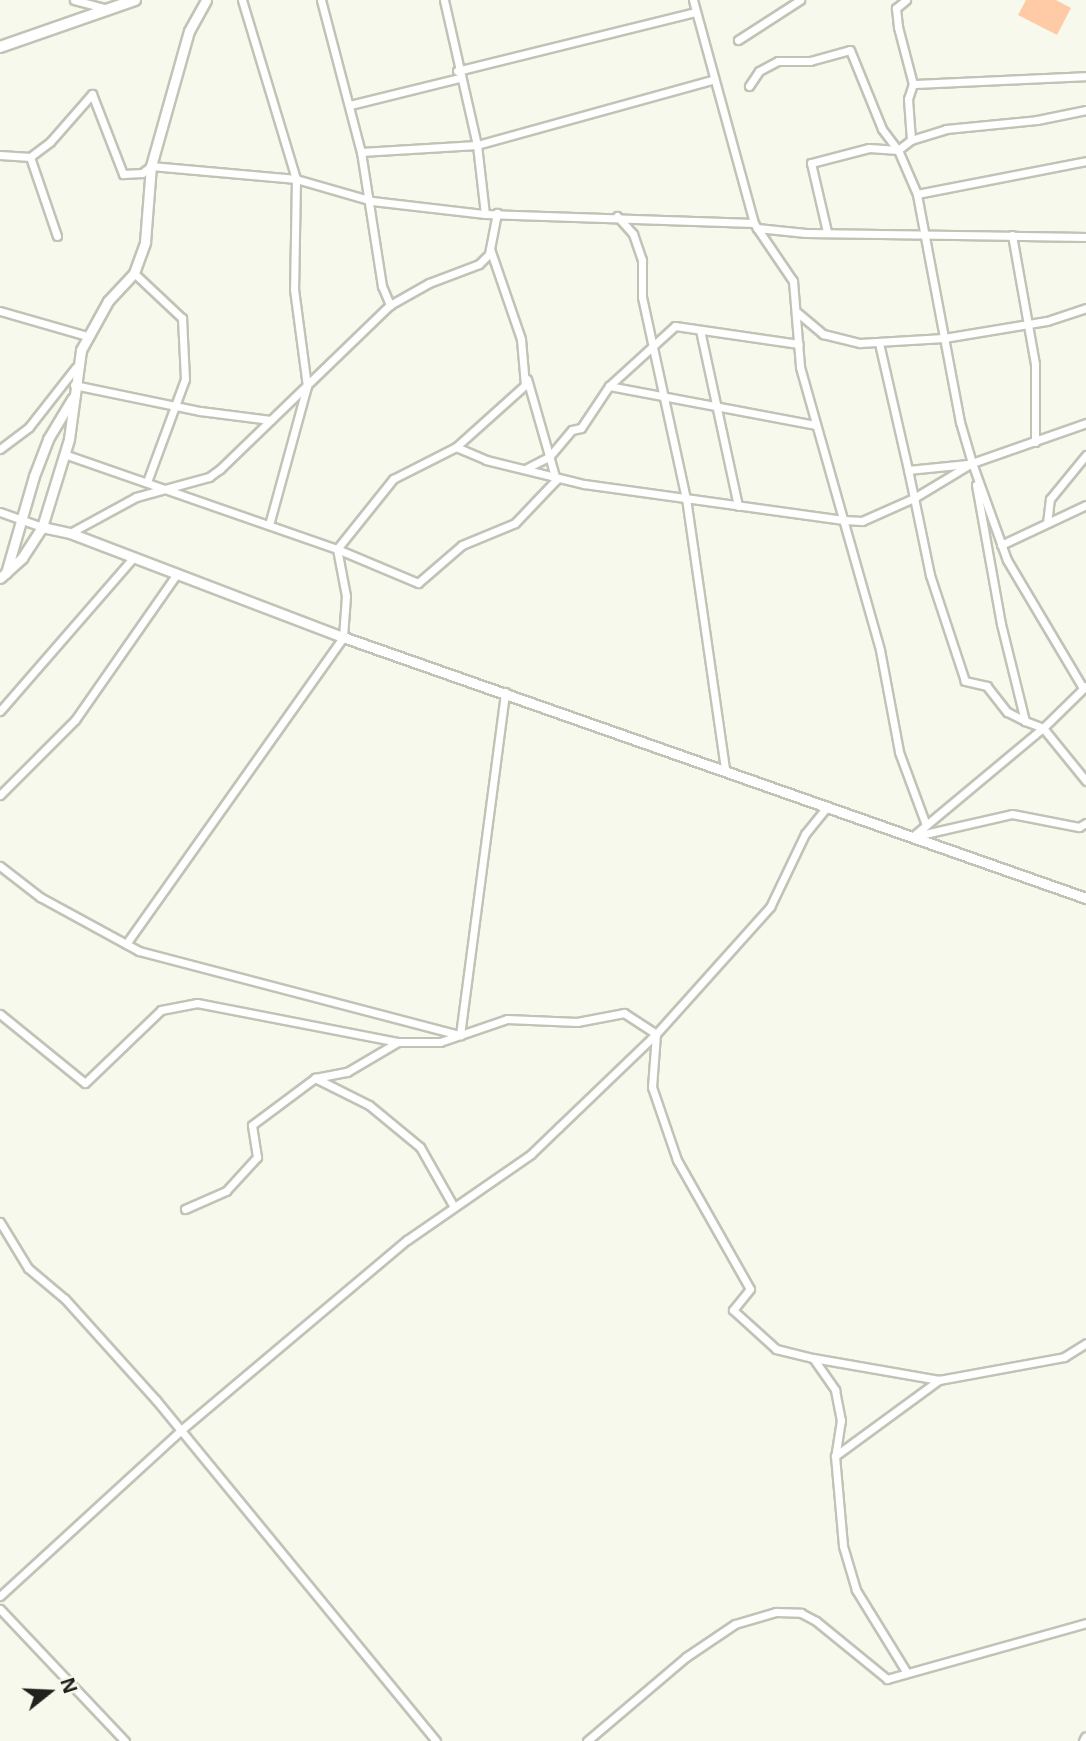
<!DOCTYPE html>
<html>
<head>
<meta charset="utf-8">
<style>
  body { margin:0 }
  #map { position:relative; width:1086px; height:1741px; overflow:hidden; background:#f7f9ec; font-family:"Noto Sans",sans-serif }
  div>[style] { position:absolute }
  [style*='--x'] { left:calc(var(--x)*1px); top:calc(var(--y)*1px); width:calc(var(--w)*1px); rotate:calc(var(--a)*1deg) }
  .green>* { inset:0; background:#ffcba7 }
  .roads { filter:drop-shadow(2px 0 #c1c3b7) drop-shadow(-2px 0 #c1c3b7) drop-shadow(0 2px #c1c3b7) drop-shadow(0 -2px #c1c3b7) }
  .minor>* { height:7px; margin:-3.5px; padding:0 3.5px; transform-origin:3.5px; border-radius:3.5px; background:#fff }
  .tertiary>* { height:9px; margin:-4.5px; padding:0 4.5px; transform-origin:4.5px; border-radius:4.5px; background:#fff }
  .secondary>* { height:10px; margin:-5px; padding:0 5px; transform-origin:5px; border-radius:5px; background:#fff }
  span { translate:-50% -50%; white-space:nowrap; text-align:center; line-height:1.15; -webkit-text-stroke:6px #f7f9ec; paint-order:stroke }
  .north { position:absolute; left:14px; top:1657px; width:70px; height:70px; -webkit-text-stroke:5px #f7f9ec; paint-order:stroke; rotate:72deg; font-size:19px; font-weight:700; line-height:28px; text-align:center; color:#21221d }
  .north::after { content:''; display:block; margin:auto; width:24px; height:32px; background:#21221d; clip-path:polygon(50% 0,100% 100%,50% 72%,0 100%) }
</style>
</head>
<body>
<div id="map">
  <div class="green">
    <i style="clip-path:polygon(1026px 0,1056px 0,1071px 8px,1057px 35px,1018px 15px)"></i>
  </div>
  <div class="roads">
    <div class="minor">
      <i style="--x:74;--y:0;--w:34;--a:15"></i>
      <i style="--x:242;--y:0;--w:187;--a:73.2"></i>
      <i style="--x:296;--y:179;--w:110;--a:91"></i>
      <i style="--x:294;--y:289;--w:98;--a:82.4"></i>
      <i style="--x:307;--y:386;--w:144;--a:105.3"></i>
      <i style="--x:321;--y:0;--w:157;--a:75.3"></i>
      <i style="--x:361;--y:152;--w:136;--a:81.1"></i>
      <i style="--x:382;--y:286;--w:21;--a:67"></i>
      <i style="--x:444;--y:0;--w:149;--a:77.2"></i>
      <i style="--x:477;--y:145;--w:69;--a:83.4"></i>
      <i style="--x:693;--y:0;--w:231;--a:74.7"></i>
      <i style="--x:906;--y:0;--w:13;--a:141"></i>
      <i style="--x:896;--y:8;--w:19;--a:84"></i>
      <i style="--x:898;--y:27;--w:59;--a:75.3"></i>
      <i style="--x:738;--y:40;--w:74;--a:-32.8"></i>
      <i style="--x:457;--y:71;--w:246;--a:-13.9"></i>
      <i style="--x:749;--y:86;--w:18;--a:-56"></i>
      <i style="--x:759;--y:71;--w:21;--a:-28"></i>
      <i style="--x:778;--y:61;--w:32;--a:0"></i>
      <i style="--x:810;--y:61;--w:41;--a:-15.4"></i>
      <i style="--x:850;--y:50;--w:85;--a:67.9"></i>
      <i style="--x:882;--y:129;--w:26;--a:53"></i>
      <i style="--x:898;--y:150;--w:29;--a:-176"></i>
      <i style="--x:869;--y:148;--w:60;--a:165.5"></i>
      <i style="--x:811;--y:163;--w:71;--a:76.9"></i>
      <i style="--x:350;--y:105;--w:112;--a:-13.9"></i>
      <i style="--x:911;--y:140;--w:37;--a:-17"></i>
      <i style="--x:946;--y:129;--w:91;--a:-5.6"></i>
      <i style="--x:1037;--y:120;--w:50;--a:-11.5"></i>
      <i style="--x:361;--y:152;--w:116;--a:-3.5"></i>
      <i style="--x:477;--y:145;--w:244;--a:-15.5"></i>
      <i style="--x:0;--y:155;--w:30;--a:4"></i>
      <i style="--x:917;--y:194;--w:172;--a:-11"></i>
      <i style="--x:617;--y:216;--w:24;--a:48"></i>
      <i style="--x:633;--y:234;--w:28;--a:71"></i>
      <i style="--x:642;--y:260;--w:37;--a:90"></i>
      <i style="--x:642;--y:297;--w:206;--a:77.7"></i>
      <i style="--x:686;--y:498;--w:274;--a:81.8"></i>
      <i style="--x:757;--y:228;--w:64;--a:55.8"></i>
      <i style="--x:793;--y:281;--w:86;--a:85.3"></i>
      <i style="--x:800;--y:367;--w:294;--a:74.2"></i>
      <i style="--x:880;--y:650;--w:104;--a:79.4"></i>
      <i style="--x:899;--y:752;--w:78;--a:69.7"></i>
      <i style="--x:1012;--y:235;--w:131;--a:79.9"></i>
      <i style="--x:1035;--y:364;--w:78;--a:90"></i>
      <i style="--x:57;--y:236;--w:83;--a:-108.9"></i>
      <i style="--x:30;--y:157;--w:25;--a:-37"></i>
      <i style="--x:50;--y:142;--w:64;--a:-48.8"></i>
      <i style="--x:92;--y:94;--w:86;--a:68.8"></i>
      <i style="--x:123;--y:174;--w:19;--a:-3"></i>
      <i style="--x:142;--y:173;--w:11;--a:-38"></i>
      <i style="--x:151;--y:166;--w:146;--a:5.1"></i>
      <i style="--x:296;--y:179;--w:79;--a:16.1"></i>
      <i style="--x:372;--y:201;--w:114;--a:6.6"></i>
      <i style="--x:485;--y:214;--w:269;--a:1.9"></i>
      <i style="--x:754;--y:223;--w:6;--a:59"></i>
      <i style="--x:757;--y:228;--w:49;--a:5.8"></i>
      <i style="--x:806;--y:233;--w:280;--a:0.8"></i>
      <i style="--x:134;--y:273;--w:66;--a:43.2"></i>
      <i style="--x:182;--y:318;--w:61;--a:87.2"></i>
      <i style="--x:185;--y:379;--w:110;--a:110.3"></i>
      <i style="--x:0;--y:311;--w:91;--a:16"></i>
      <i style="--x:798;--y:313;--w:33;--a:40"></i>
      <i style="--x:823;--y:334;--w:38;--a:14"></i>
      <i style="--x:860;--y:343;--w:84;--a:-3.4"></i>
      <i style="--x:944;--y:338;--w:104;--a:-9.4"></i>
      <i style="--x:1047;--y:321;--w:41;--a:-18.4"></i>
      <i style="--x:700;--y:330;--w:180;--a:77.8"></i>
      <i style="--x:879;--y:343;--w:130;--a:77.1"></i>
      <i style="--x:908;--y:470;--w:60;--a:-5.7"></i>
      <i style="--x:74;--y:385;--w:129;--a:11.7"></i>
      <i style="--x:200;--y:411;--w:71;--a:7.3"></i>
      <i style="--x:609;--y:386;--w:89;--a:-42.3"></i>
      <i style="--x:675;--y:326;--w:125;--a:8.3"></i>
      <i style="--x:456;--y:447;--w:33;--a:23"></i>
      <i style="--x:486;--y:460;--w:101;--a:13.8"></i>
      <i style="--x:584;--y:484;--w:262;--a:7.9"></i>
      <i style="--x:844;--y:520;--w:18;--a:3"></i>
      <i style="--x:862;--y:521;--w:57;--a:-23.9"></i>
      <i style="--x:914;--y:498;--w:29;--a:-102"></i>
      <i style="--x:0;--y:449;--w:36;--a:-37"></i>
      <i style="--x:29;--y:427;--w:76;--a:-51.9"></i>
      <i style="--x:64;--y:454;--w:289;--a:19.2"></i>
      <i style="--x:337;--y:549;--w:88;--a:22.8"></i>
      <i style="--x:418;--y:583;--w:58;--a:-40.8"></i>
      <i style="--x:462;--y:545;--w:57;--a:-22.5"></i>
      <i style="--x:515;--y:523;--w:59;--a:-46.4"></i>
      <i style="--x:556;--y:480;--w:105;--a:-106"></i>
      <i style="--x:527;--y:468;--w:25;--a:-27"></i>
      <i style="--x:549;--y:457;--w:35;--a:-50"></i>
      <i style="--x:572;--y:430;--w:9;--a:-13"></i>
      <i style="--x:581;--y:428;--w:50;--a:-56.3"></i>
      <i style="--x:609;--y:386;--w:210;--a:10.7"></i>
      <i style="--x:976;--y:485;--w:141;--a:79.8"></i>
      <i style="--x:1001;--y:624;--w:100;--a:76.1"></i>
      <i style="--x:1025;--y:721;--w:19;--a:21"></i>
      <i style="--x:1043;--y:728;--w:68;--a:50.9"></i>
      <i style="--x:0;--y:512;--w:45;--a:19.7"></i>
      <i style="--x:1047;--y:523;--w:24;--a:-83"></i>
      <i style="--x:1050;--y:499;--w:57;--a:-50.7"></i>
      <i style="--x:70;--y:533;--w:75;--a:-28.6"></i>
      <i style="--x:136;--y:497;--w:76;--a:-15.3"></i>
      <i style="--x:209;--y:477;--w:14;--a:-36"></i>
      <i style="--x:220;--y:469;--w:236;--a:-44"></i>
      <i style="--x:390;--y:305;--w:45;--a:-29.4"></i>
      <i style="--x:429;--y:283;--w:53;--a:-20.8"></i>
      <i style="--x:479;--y:264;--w:14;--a:-45"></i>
      <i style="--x:489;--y:254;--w:42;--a:-79"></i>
      <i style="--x:1001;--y:545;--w:94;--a:-25.2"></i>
      <i style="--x:1083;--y:688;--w:149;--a:-120.7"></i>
      <i style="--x:1007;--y:560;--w:103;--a:-109.8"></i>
      <i style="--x:972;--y:463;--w:43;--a:-106.3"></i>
      <i style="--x:960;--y:422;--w:232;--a:-100.7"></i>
      <i style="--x:917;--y:194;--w:48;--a:-113.4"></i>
      <i style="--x:898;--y:150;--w:16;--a:-38"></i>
      <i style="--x:911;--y:140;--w:41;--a:-94.2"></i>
      <i style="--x:908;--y:99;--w:16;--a:-72"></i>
      <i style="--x:913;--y:84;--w:173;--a:-2.6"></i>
      <i style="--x:0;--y:711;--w:201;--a:-49"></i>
      <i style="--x:1025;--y:721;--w:20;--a:-153"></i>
      <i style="--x:1007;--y:712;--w:33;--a:-128"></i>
      <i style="--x:987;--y:686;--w:23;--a:-167"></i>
      <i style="--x:965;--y:681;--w:112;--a:-108.3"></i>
      <i style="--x:930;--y:575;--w:79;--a:-101.7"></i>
      <i style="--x:914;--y:498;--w:68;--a:-31.1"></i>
      <i style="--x:972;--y:463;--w:121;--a:-19.3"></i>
      <i style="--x:0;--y:795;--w:106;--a:-45"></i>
      <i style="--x:75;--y:720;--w:177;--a:-55.1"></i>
      <i style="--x:916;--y:836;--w:98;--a:-12.9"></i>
      <i style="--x:1012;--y:814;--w:68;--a:11"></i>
      <i style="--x:1079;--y:827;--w:8;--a:-30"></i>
      <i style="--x:912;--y:837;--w:170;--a:-39.8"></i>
      <i style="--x:1043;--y:728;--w:60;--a:-44.3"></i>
      <i style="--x:0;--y:866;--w:51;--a:37.8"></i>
      <i style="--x:40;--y:897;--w:113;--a:28.6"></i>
      <i style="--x:139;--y:951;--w:332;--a:14.7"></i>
      <i style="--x:460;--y:1035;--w:346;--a:-82.5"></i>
      <i style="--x:126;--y:944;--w:376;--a:-54.7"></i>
      <i style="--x:343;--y:637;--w:41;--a:-85.8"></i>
      <i style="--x:346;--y:596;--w:48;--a:-100.8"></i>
      <i style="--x:337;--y:549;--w:90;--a:-51.3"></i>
      <i style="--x:393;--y:479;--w:71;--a:-26.9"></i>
      <i style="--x:456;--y:447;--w:93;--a:-41.9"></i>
      <i style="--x:525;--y:385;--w:46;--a:-95"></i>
      <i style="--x:521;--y:339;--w:95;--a:-109"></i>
      <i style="--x:0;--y:1014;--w:109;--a:39.1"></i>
      <i style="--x:85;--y:1083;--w:105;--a:-43.8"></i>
      <i style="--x:161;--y:1010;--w:37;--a:-11"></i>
      <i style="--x:197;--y:1003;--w:204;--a:11"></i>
      <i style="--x:315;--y:1078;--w:60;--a:26.6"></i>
      <i style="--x:369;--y:1105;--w:66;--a:39.5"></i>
      <i style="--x:420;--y:1147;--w:69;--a:60.5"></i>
      <i style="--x:185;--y:1209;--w:45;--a:-23.7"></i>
      <i style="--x:226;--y:1191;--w:46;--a:-47.6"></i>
      <i style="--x:257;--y:1157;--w:32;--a:-99"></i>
      <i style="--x:252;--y:1125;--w:79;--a:-36.7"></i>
      <i style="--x:315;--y:1078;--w:33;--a:-11"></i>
      <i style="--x:347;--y:1072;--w:59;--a:-30.5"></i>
      <i style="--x:398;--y:1042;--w:42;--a:0"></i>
      <i style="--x:440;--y:1042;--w:71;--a:-18.9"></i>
      <i style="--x:507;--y:1019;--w:70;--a:2.5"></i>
      <i style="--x:577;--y:1022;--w:48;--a:-10.8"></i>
      <i style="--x:624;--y:1013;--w:38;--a:33"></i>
      <i style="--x:656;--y:1034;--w:53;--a:94.3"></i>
      <i style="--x:652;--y:1087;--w:77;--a:71.1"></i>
      <i style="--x:677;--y:1160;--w:148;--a:60.5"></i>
      <i style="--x:750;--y:1289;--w:27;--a:129"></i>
      <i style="--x:733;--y:1310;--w:58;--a:42.2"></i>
      <i style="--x:776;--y:1349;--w:38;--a:14"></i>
      <i style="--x:813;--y:1358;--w:39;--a:55"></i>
      <i style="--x:835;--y:1390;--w:31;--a:79"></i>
      <i style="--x:841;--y:1420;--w:36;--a:99"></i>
      <i style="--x:835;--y:1456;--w:90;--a:84.9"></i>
      <i style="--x:843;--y:1546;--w:46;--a:73.5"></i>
      <i style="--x:856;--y:1590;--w:97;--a:58.4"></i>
      <i style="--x:0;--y:1222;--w:54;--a:58.7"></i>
      <i style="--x:28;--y:1268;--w:48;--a:40"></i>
      <i style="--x:65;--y:1299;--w:136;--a:48"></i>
      <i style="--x:156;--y:1400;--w:441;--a:50.6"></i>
      <i style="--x:813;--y:1358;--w:128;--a:9.9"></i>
      <i style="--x:939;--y:1380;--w:127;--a:-10.4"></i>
      <i style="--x:1064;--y:1357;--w:26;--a:-32"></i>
      <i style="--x:835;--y:1456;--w:129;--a:-36.2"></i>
      <i style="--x:0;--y:1596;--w:246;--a:-42.5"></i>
      <i style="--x:181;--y:1430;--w:295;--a:-40.1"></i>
      <i style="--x:407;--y:1240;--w:151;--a:-34.7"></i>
      <i style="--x:531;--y:1154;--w:39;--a:-44"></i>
      <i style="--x:559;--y:1127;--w:134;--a:-43.8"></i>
      <i style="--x:656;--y:1034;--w:171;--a:-48.1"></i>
      <i style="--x:770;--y:907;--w:81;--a:-64.4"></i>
      <i style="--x:805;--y:834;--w:36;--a:-51"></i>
      <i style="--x:0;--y:1609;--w:182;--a:46.6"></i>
      <i style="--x:587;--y:1741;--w:130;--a:-40.3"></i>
      <i style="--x:686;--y:1657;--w:59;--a:-34"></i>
      <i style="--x:735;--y:1624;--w:43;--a:-16.3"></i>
      <i style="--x:776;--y:1612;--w:25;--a:2"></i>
      <i style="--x:801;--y:1613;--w:17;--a:28"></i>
      <i style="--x:816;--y:1621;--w:92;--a:39.2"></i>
      <i style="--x:887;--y:1679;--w:207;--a:-15.7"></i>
    </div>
    <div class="tertiary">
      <i style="--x:42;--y:527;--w:29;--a:12"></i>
      <i style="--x:70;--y:533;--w:292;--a:20.9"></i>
      <i style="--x:343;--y:637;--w:788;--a:19.36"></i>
      <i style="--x:6;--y:573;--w:101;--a:-73.9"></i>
      <i style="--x:34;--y:476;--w:40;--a:-69"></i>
      <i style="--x:48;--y:439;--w:47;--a:-59"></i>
      <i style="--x:0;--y:578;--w:30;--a:-42"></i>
      <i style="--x:22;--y:558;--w:37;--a:-57"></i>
      <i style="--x:42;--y:527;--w:92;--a:-72.9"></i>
      <i style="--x:69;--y:439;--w:90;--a:-82.3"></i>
      <i style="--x:81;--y:350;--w:56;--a:-61.1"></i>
      <i style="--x:108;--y:301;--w:38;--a:-47"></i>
      <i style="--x:134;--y:273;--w:33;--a:-70"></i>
      <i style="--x:145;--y:242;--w:76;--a:-85.5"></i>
      <i style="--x:151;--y:166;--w:140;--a:-74.3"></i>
      <i style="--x:189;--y:31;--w:35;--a:-61"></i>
      <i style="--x:1084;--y:1741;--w:4;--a:-63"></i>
    </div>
    <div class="secondary">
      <i style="--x:0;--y:47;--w:143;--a:-19.2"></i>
    </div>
  </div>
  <div class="north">N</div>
</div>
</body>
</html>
